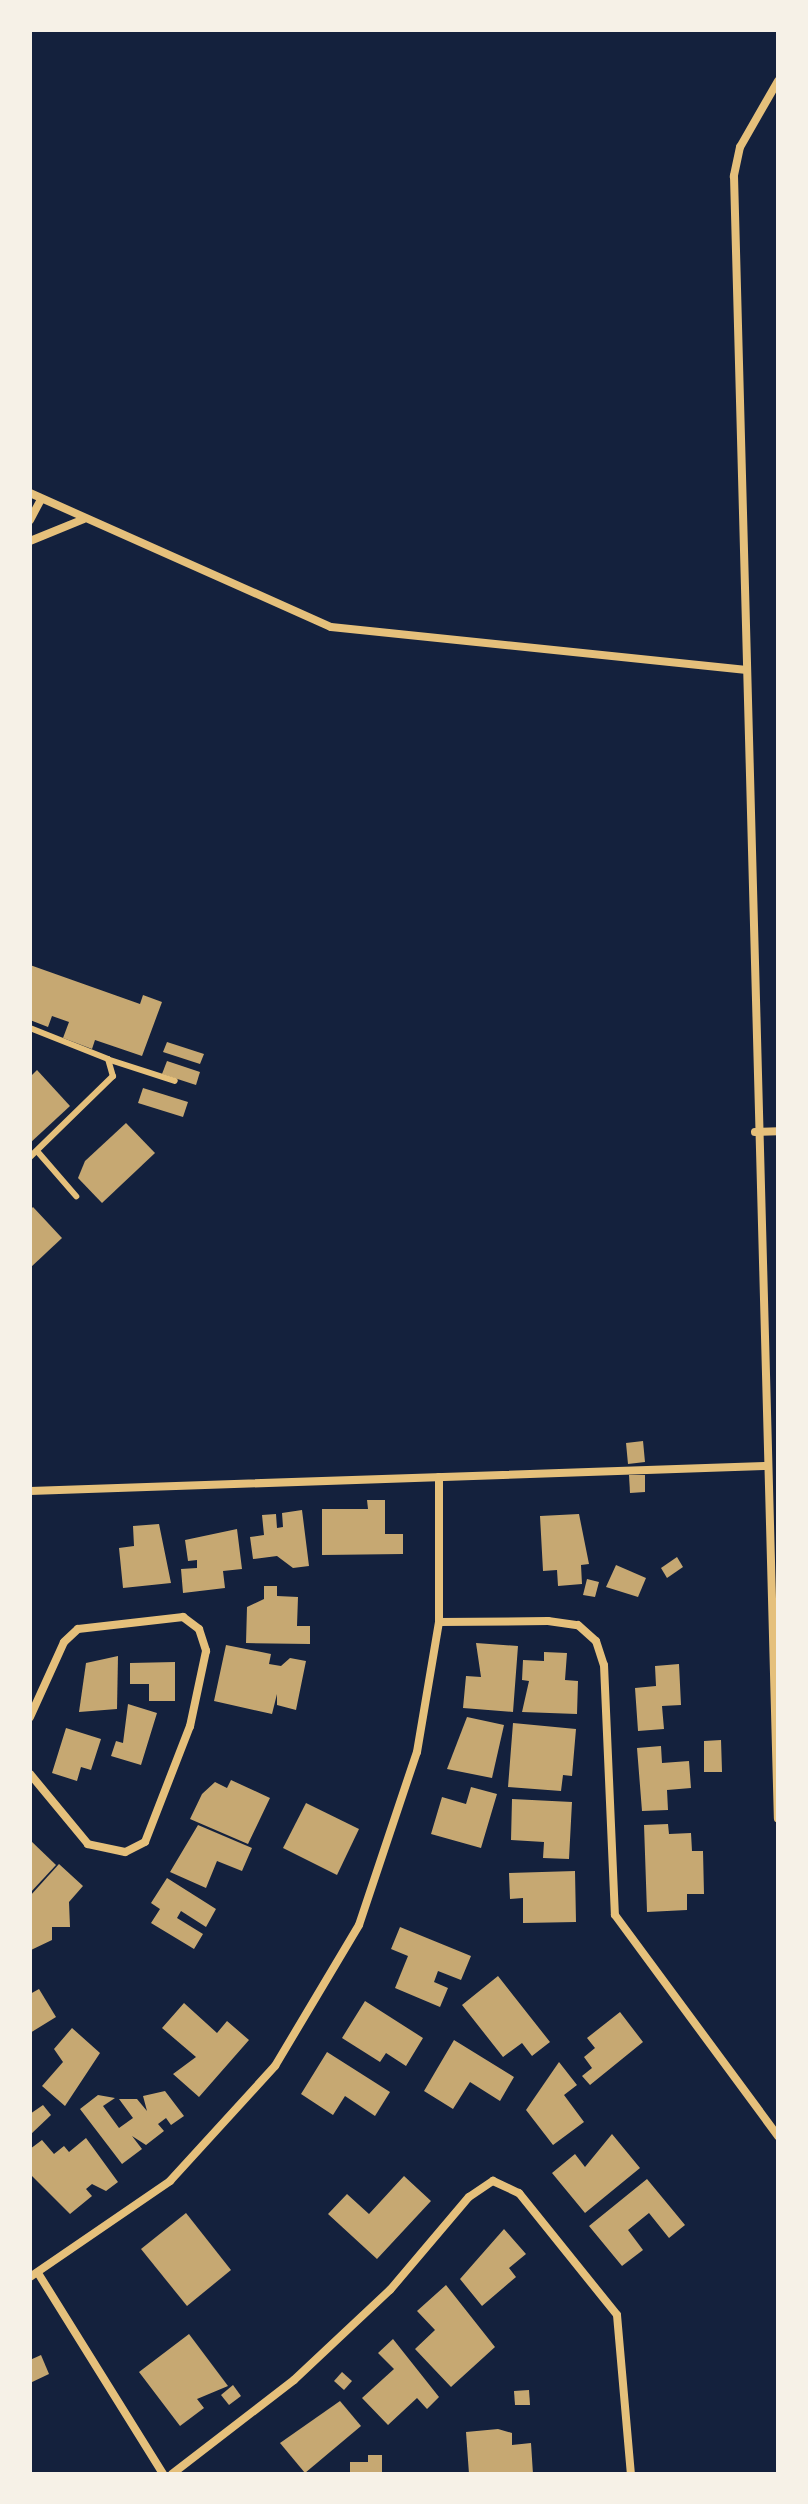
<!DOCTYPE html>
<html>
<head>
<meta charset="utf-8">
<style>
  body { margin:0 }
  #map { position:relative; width:808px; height:2504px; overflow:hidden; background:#14213d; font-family:"Nunito Sans",sans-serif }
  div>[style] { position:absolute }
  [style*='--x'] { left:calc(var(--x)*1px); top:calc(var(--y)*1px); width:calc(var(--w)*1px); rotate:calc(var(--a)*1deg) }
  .building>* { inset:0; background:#c6a872 }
  .service>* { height:6px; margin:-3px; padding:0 3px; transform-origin:3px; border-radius:3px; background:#e5c07b }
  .minor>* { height:8px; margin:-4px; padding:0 4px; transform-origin:4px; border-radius:4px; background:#e5c07b }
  span { translate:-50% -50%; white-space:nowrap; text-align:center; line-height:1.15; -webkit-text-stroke:6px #f6f1e7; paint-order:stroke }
  .frame { position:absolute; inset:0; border:32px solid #f6f1e7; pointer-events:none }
</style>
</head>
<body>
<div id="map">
  <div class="building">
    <i style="clip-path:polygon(30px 965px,140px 1004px,143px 995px,162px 1002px,142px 1056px,95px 1040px,92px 1049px,63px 1038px,69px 1022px,52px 1016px,48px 1027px,30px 1020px)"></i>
    <i style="clip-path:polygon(167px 1042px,204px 1054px,200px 1064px,163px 1052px)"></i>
    <i style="clip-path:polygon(167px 1061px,200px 1072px,196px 1085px,162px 1074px)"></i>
    <i style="clip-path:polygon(37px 1070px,70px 1106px,30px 1143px,30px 1077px)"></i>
    <i style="clip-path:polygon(143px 1088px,188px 1102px,183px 1117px,138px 1103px)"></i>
    <i style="clip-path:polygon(126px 1123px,155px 1153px,102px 1203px,78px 1178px,85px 1161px)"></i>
    <i style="clip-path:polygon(33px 1207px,62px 1238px,30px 1268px,30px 1210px)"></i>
    <i style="clip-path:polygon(643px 1441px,645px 1462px,628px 1464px,626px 1443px)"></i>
    <i style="clip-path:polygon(629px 1475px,645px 1475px,645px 1492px,630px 1493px)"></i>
    <i style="clip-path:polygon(367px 1500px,385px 1500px,385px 1534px,403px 1534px,403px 1554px,322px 1555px,322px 1509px,368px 1509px)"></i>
    <i style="clip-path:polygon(302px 1510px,309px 1566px,293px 1568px,277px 1556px,253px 1559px,250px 1537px,264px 1535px,262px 1515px,276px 1514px,277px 1528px,283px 1527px,282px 1513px)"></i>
    <i style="clip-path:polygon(579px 1514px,589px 1564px,581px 1565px,582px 1584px,558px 1586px,557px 1570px,543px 1571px,540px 1516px)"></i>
    <i style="clip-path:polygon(159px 1524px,171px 1583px,123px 1588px,119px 1548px,134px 1546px,133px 1526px)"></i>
    <i style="clip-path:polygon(237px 1529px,242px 1569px,223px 1571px,225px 1588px,183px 1593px,181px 1569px,197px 1568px,197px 1560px,188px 1561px,185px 1540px)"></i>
    <i style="clip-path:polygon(677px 1557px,683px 1567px,667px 1578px,661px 1568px)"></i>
    <i style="clip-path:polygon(616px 1565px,646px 1578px,638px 1597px,606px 1587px)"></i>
    <i style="clip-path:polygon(587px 1579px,599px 1582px,595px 1597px,583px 1595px)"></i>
    <i style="clip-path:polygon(264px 1586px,277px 1586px,277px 1596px,298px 1597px,297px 1626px,310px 1626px,310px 1644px,246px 1643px,247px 1607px,264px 1599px)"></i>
    <i style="clip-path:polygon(476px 1643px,518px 1646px,513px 1712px,463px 1708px,466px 1676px,481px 1677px)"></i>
    <i style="clip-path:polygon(226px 1645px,271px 1654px,269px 1664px,281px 1666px,290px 1658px,306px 1661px,296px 1710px,277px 1705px,277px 1694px,272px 1714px,214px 1701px)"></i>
    <i style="clip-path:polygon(544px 1652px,567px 1653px,565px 1680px,578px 1681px,577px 1714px,522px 1712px,529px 1681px,522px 1680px,523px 1660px,544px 1661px)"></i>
    <i style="clip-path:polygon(118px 1656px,117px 1709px,79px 1712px,86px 1663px)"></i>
    <i style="clip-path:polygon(175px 1662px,175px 1701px,149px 1701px,149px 1684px,130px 1684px,130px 1663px)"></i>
    <i style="clip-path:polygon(679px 1664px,681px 1705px,662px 1706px,664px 1729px,638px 1731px,635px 1688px,656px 1686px,655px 1666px)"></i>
    <i style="clip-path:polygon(128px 1704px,157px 1713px,141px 1765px,111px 1756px,116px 1741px,123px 1743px)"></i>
    <i style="clip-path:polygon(467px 1717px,504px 1725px,492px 1778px,447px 1769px)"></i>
    <i style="clip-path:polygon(513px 1723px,576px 1729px,572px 1776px,563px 1775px,561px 1791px,508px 1787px)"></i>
    <i style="clip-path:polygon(66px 1728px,101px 1739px,91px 1770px,81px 1767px,77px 1781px,52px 1773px)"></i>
    <i style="clip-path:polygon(721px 1740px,722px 1772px,704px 1772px,704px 1741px)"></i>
    <i style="clip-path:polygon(661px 1746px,662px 1763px,689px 1761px,691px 1788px,667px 1790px,668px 1810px,642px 1811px,637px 1748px)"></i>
    <i style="clip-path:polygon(231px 1780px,270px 1798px,248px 1844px,190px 1819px,202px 1794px,215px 1782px,227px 1788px)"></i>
    <i style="clip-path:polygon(471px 1787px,497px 1794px,481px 1848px,431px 1834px,442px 1797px,466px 1804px)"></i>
    <i style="clip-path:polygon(512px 1799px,572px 1802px,569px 1859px,543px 1858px,544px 1842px,511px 1840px)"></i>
    <i style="clip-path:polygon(306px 1803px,359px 1829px,337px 1875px,283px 1848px)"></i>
    <i style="clip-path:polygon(668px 1824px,669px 1834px,691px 1833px,692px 1851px,703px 1851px,704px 1894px,687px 1894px,687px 1910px,647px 1912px,644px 1825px)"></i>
    <i style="clip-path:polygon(198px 1825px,252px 1848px,242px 1871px,217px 1861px,206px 1888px,170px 1872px)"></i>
    <i style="clip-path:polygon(30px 1840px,56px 1865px,30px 1893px)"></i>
    <i style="clip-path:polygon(59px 1864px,83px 1886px,69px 1902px,70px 1927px,52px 1927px,52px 1940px,31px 1950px,30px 1896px)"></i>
    <i style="clip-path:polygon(575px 1871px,576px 1922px,523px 1923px,523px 1898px,510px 1899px,509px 1873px)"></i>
    <i style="clip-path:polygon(167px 1878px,216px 1909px,206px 1927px,181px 1911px,177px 1918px,203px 1934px,194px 1949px,151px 1923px,160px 1909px,151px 1903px)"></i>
    <i style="clip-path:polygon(400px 1927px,471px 1956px,461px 1980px,438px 1971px,434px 1982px,448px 1988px,440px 2007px,395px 1988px,408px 1956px,391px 1949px)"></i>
    <i style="clip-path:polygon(498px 1976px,550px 2042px,532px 2056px,522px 2043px,503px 2057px,462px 2005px)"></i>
    <i style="clip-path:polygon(39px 1989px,56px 2017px,30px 2033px,30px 1994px)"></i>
    <i style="clip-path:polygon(365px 2001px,423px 2038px,406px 2066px,386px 2053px,380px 2062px,342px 2038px)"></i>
    <i style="clip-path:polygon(184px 2003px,217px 2033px,227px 2021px,249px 2040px,199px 2097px,173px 2074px,196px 2057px,162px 2028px)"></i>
    <i style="clip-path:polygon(620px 2012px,643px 2042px,590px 2085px,582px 2076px,592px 2068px,584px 2057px,595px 2048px,587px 2038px)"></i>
    <i style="clip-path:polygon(72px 2028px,100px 2053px,65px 2106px,42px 2086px,63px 2062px,54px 2049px)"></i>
    <i style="clip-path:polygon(454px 2040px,514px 2077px,500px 2101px,470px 2082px,453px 2109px,424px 2091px)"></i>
    <i style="clip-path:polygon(327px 2052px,390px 2092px,375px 2116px,345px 2096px,333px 2115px,301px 2094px)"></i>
    <i style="clip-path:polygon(559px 2062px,577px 2085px,564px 2095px,584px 2122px,553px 2145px,526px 2110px)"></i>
    <i style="clip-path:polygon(165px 2091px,184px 2116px,171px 2125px,166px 2118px,158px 2124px,164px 2131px,146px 2145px,132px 2136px,142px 2149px,122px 2164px,80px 2109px,98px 2095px,115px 2098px,103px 2106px,119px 2128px,133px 2118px,119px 2099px,137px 2099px,147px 2111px,143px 2096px)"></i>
    <i style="clip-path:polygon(43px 2105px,51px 2115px,30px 2135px,30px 2114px)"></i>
    <i style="clip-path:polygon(612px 2134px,640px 2168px,585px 2213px,552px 2173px,575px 2154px,585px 2167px)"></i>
    <i style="clip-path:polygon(86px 2138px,118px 2182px,106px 2191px,92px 2184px,86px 2189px,92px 2196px,70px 2214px,30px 2174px,30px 2149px,42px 2140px,54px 2154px,64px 2146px,69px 2152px)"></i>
    <i style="clip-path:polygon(404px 2176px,431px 2201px,377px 2259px,328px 2214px,347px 2194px,369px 2214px)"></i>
    <i style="clip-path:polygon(647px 2179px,685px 2225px,669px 2238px,649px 2213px,628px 2230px,643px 2250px,622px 2266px,589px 2226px)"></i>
    <i style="clip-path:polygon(186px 2213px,231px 2270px,187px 2306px,141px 2249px)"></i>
    <i style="clip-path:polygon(504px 2229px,526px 2254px,509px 2268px,516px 2277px,482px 2306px,460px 2279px)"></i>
    <i style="clip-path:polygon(446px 2285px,495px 2347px,451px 2387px,415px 2349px,435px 2330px,417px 2311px)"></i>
    <i style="clip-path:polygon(189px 2334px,228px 2386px,197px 2399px,204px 2408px,180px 2426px,139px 2372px)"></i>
    <i style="clip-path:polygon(393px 2339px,439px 2397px,427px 2409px,417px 2398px,388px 2425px,362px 2398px,394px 2369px,378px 2353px)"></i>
    <i style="clip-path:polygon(41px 2355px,49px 2374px,30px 2383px,30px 2360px)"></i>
    <i style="clip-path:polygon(342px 2372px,352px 2381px,344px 2390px,334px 2381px)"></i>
    <i style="clip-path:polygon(233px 2385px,241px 2396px,229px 2405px,221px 2395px)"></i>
    <i style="clip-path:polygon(529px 2390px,530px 2405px,515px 2405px,514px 2391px)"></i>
    <i style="clip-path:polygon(340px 2401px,361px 2426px,305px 2473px,280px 2443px)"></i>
    <i style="clip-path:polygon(498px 2429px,512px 2433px,512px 2445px,531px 2443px,533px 2474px,469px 2474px,466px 2432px)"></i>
    <i style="clip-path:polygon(368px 2455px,382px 2455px,382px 2474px,350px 2474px,350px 2462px,368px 2462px)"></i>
  </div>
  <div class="service">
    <i style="--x:30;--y:1028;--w:84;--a:21.7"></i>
    <i style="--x:108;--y:1059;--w:18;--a:74"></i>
    <i style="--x:113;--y:1076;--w:116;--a:135.7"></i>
    <i style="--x:110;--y:1060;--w:68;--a:17.9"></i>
    <i style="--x:37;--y:1151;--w:60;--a:49.1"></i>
  </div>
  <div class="minor">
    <i style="--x:778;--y:81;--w:76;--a:119.9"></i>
    <i style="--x:740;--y:147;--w:30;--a:102"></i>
    <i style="--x:734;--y:176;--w:1643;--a:88.47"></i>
    <i style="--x:30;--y:493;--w:329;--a:24"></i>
    <i style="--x:331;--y:627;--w:418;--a:5.9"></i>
    <i style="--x:30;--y:520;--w:24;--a:-62"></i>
    <i style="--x:30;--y:541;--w:58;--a:-22.2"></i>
    <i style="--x:755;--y:1132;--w:23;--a:-2"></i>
    <i style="--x:30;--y:1491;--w:735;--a:-1.95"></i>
    <i style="--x:439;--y:1622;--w:109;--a:-0.5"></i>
    <i style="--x:548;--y:1621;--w:30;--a:8"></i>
    <i style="--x:578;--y:1625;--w:24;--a:42"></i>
    <i style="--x:596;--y:1641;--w:25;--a:72"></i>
    <i style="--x:604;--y:1665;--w:250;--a:87.5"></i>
    <i style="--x:615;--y:1915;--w:275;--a:53.6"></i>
    <i style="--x:30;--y:1717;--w:82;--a:-65.6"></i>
    <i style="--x:64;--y:1642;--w:19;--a:-43"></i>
    <i style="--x:78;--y:1629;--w:106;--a:-6.5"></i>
    <i style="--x:183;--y:1617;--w:20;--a:37"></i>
    <i style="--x:199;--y:1629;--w:23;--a:72"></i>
    <i style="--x:206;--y:1651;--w:77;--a:102"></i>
    <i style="--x:190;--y:1726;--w:124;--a:111.2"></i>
    <i style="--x:145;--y:1842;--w:22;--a:153"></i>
    <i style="--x:125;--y:1852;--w:38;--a:-168"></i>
    <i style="--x:88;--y:1844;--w:91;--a:-129.6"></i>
    <i style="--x:38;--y:2273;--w:237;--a:58.1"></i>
    <i style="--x:30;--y:2277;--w:170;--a:-34.4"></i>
    <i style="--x:170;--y:2181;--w:156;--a:-47.6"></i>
    <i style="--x:275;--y:2066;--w:164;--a:-59.2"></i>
    <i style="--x:359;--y:1925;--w:182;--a:-71.5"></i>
    <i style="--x:417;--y:1752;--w:132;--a:-80.4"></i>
    <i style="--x:439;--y:1622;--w:145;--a:-90"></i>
    <i style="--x:172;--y:2474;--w:154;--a:-37.6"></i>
    <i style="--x:294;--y:2380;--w:132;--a:-43.2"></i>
    <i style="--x:390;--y:2290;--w:122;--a:-49.7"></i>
    <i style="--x:469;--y:2197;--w:29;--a:-34"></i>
    <i style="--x:493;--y:2181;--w:29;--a:25"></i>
    <i style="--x:519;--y:2193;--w:156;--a:51.2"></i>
    <i style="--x:617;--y:2315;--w:160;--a:85"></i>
  </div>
  <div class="frame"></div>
</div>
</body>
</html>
